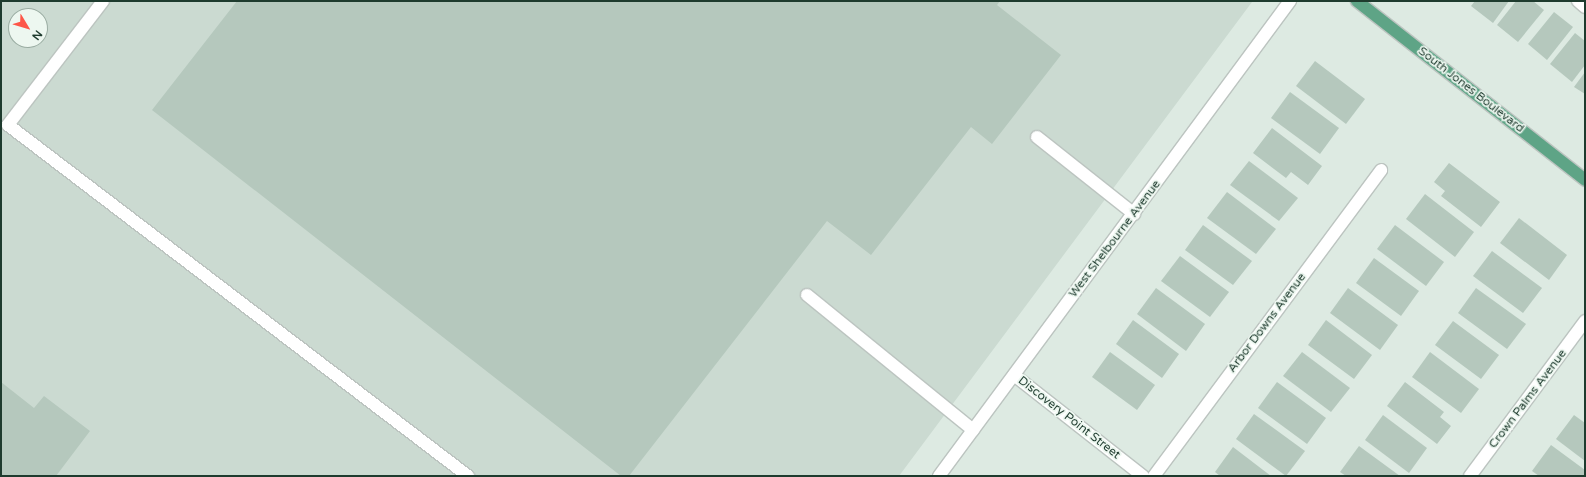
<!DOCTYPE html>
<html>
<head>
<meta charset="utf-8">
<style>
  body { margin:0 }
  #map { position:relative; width:1586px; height:477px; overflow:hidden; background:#ddeae2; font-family:"Varela Round",sans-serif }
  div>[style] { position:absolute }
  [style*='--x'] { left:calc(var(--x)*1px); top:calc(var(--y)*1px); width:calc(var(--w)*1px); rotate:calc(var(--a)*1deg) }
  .built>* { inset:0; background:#cbdad1 }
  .building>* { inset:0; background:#b5c8bd }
  .roads { filter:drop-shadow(1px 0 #bcc4c0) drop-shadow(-1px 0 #bcc4c0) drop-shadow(0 1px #bcc4c0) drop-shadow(0 -1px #bcc4c0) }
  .minor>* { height:12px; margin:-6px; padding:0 6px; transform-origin:6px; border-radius:6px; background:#fff }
  .major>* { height:12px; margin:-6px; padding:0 6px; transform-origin:6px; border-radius:6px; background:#5ea486 }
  span { translate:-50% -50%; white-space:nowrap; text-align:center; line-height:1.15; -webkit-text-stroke:3.5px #edf7f0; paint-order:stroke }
  .street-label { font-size:12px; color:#1e3b2e }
  .frame { position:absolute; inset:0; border:2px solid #1e3b2e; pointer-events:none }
  .north { position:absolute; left:8px; top:8px; width:40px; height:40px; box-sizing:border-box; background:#edf7f0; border:1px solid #9aaca2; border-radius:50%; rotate:128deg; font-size:11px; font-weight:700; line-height:16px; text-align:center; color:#1e3b2e }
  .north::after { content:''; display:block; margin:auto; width:14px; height:18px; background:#fd5648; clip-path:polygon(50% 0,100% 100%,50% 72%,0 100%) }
</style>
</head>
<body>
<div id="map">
  <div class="built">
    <i style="clip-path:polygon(evenodd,1px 1px,1250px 1px,1252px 2px,899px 476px,1px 476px,1px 1px,16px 16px,40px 16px,40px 40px,16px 40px,16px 16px)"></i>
  </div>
  <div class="building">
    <i style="clip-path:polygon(237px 1px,1000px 1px,997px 5px,1061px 55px,992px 144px,971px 127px,871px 255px,827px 221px,629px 476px,621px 476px,152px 110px)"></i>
    <i style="clip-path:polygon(1475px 1px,1509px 1px,1493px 23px,1471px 6px)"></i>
    <i style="clip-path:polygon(1516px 1px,1533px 1px,1544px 10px,1518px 42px,1497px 25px)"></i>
    <i style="clip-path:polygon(1554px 12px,1573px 27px,1547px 60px,1528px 44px)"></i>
    <i style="clip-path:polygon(1575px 33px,1585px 41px,1585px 65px,1572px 82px,1550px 64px)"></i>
    <i style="clip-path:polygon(1315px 61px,1365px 99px,1346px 124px,1296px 86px)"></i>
    <i style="clip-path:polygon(1585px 72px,1585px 94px,1574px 87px)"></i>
    <i style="clip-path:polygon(1290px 92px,1339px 128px,1320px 154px,1271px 118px)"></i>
    <i style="clip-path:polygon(1272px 128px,1322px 166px,1308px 185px,1291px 172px,1286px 178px,1253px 153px)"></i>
    <i style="clip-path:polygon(1249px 161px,1298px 198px,1279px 221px,1230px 185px)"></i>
    <i style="clip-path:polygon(1449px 163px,1500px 202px,1481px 227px,1441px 196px,1445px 191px,1434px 182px)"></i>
    <i style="clip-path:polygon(1227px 192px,1276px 229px,1256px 254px,1207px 218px)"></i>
    <i style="clip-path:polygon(1425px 194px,1474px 232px,1455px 257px,1406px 219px)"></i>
    <i style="clip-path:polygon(1519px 218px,1567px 255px,1549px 280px,1500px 243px)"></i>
    <i style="clip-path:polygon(1203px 225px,1252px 261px,1233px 285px,1185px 250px)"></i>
    <i style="clip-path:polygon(1395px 225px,1444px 262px,1426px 286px,1377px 249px)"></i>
    <i style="clip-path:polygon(1492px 251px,1542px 288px,1523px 313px,1473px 276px)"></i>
    <i style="clip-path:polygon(1180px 256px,1229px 292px,1210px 317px,1161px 281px)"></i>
    <i style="clip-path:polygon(1374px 258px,1419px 291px,1401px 316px,1356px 283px)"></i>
    <i style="clip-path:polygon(1156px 288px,1205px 324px,1186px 351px,1137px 314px)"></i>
    <i style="clip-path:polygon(1348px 288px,1398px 325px,1380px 350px,1330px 313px)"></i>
    <i style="clip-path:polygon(1476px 288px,1526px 324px,1507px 349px,1458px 313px)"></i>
    <i style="clip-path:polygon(1133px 320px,1179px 354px,1162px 378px,1116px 344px)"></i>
    <i style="clip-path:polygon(1326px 320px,1372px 355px,1354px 379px,1308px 345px)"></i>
    <i style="clip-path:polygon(1453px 321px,1499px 355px,1481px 379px,1435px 345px)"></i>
    <i style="clip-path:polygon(1110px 352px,1155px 385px,1137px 410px,1092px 377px)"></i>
    <i style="clip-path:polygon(1302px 352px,1350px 388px,1331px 412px,1283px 376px)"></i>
    <i style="clip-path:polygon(1430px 352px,1479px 389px,1461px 413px,1412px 377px)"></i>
    <i style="clip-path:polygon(1px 382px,34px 408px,44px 396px,90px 431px,56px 476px,1px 476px)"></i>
    <i style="clip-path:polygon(1277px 382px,1326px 418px,1307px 444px,1258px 408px)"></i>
    <i style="clip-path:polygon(1405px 382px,1444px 412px,1440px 417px,1451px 426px,1437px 444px,1387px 406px)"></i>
    <i style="clip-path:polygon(1254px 414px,1305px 451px,1286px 476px,1236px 439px)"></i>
    <i style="clip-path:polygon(1383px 415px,1427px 448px,1409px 473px,1365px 440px)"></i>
    <i style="clip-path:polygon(1574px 415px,1585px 423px,1585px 461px,1556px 439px)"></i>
    <i style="clip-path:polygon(1551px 445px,1585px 470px,1585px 476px,1539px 476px,1532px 471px)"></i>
    <i style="clip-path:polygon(1359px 446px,1400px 476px,1346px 476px,1340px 472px)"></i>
    <i style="clip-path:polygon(1233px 447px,1271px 476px,1220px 476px,1215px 472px)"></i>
  </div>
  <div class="roads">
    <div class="minor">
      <i style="--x:103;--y:1;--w:156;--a:127.5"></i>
      <i style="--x:8;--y:125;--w:579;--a:37.35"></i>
      <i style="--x:1578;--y:1;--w:9;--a:41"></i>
      <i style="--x:1037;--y:137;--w:124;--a:38.4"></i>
      <i style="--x:807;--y:295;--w:214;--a:39.1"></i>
      <i style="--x:1014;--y:375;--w:164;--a:38.1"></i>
      <i style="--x:939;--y:476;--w:591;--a:-53.54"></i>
      <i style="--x:1154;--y:476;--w:381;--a:-53.4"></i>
      <i style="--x:1470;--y:476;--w:193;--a:-53.4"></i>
    </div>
    <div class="major">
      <i style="--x:1357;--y:1;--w:290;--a:38.1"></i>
    </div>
  </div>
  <div class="street-label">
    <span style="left:1471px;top:90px;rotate:38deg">South Jones Boulevard</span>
    <span style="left:1115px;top:239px;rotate:-53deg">West Shelbourne Avenue</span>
    <span style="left:1267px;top:323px;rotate:-53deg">Arbor Downs Avenue</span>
    <span style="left:1528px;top:399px;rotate:-53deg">Crown Palms Avenue</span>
    <span style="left:1069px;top:418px;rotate:38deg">Discovery Point Street</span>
  </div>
  <div class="frame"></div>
  <div class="north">N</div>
</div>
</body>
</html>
